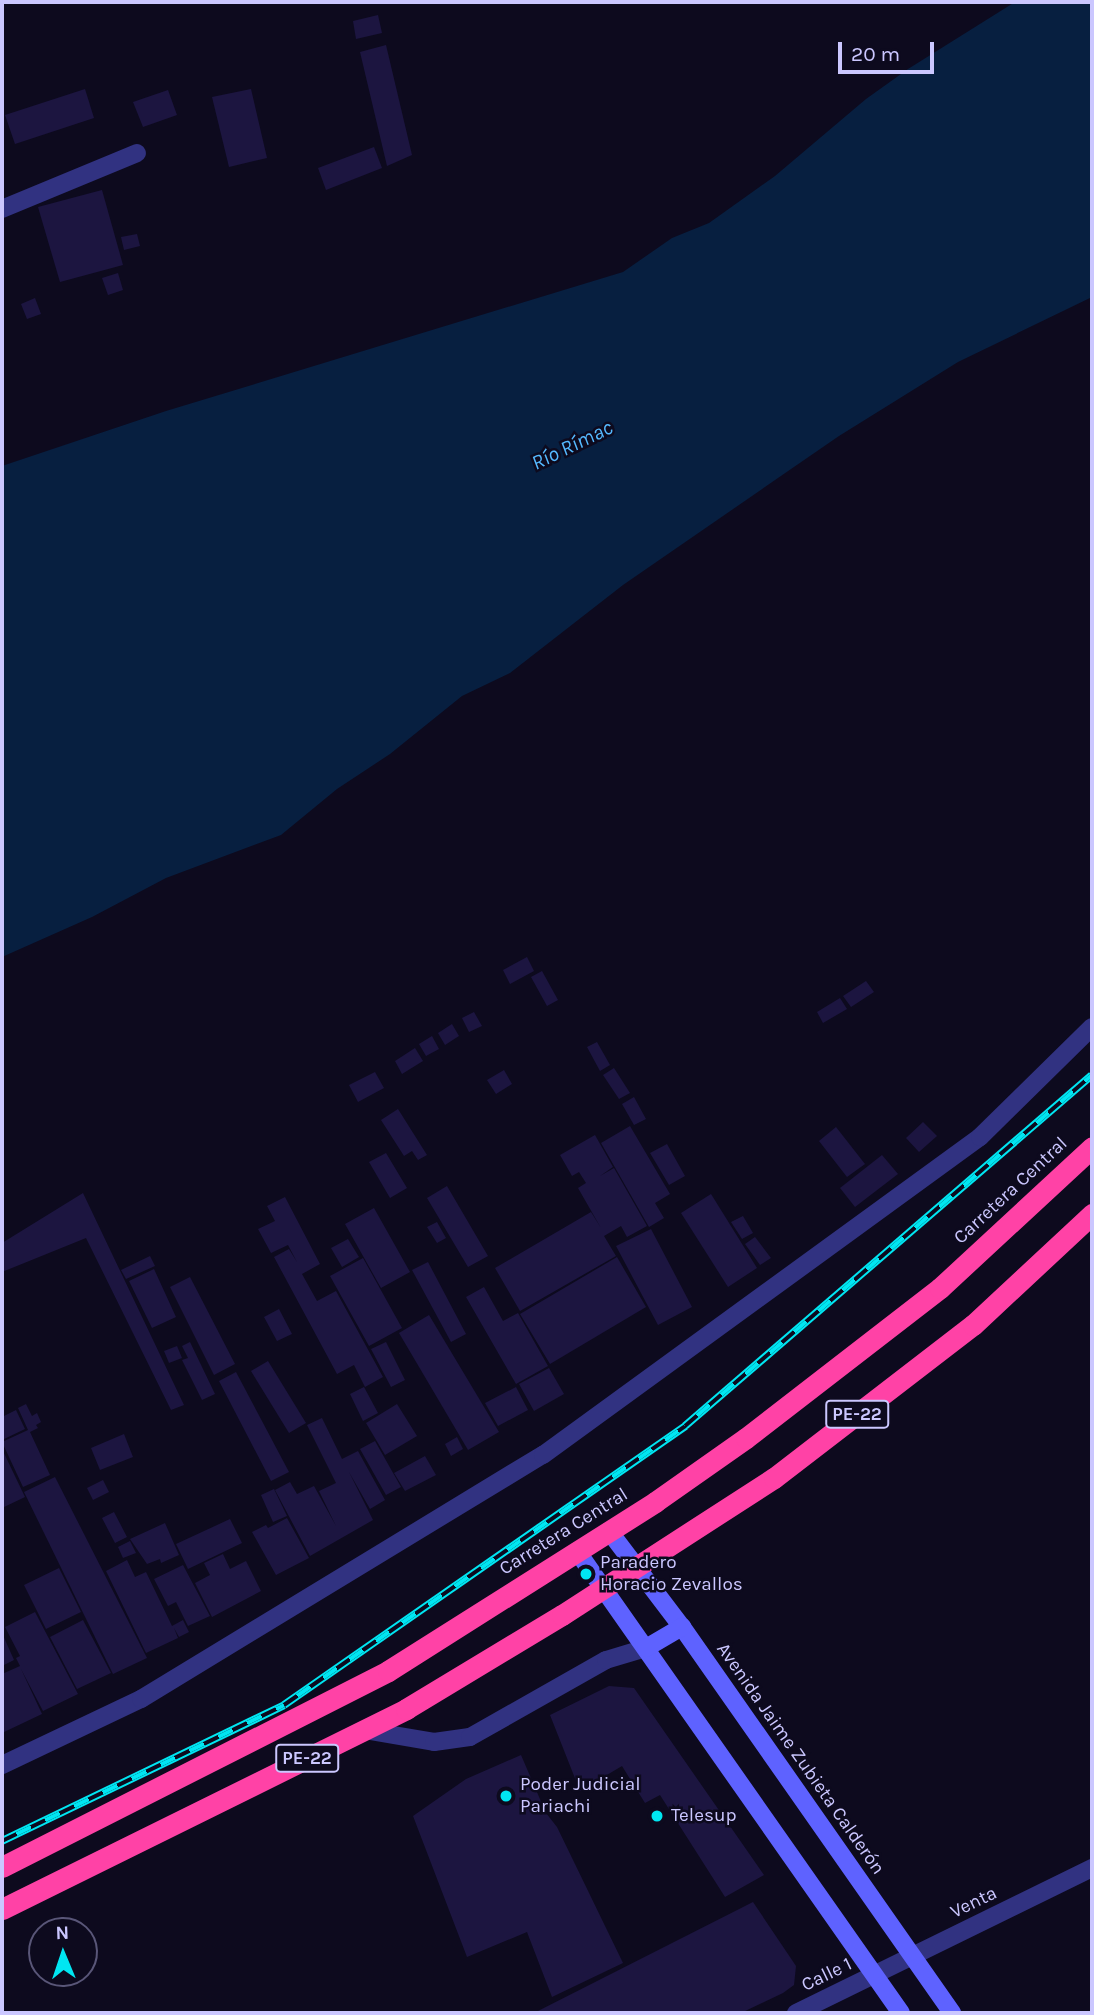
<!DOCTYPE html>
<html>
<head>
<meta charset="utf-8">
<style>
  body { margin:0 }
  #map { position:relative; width:1094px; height:2015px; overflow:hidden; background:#0d0a1e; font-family:Karla,sans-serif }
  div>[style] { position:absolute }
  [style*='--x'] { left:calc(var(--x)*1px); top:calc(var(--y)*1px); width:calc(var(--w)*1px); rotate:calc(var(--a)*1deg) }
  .water>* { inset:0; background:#071f40 }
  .building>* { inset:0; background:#1c1540 }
  .lane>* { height:18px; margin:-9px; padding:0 9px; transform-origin:9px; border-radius:9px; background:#313281 }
  .street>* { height:18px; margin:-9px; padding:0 9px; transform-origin:9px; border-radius:9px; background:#313281 }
  .secondary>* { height:18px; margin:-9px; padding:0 9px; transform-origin:9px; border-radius:9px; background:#5e62ff }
  .highway>* { height:21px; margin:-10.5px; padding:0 10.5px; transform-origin:10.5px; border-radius:10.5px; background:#ff42a6 }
  .rail>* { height:8px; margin-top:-4px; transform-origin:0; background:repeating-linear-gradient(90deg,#0d0a1e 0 16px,#00e6f2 0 32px); box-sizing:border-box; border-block:2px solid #00e6f2 }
  .dots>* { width:19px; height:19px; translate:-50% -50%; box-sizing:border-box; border:4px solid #0d0a1e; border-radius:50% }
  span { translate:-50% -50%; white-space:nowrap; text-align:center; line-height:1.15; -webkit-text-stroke:5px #0d0a1e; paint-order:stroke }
  .shield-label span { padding:2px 5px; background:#0d0a1e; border:2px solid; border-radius:5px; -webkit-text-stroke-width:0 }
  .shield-label { font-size:18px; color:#cbc7ff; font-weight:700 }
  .street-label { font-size:19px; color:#cbc7ff }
  .poi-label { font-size:19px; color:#cbc7ff }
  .left { translate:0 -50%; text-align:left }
  .water-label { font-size:21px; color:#55b9ff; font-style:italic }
  .frame { position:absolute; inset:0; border:4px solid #cbc7ff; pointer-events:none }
  .north { position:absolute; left:28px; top:1917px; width:70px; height:70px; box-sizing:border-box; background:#0d0a1e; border:2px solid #595678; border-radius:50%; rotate:358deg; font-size:19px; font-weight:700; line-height:28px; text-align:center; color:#cbc7ff }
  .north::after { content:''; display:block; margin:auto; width:24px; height:32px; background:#00e6f2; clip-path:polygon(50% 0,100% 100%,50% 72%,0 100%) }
  .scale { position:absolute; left:838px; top:42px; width:96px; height:32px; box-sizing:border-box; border:4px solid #cbc7ff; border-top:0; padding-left:9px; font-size:21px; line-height:24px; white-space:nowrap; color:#cbc7ff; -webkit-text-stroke:5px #0d0a1e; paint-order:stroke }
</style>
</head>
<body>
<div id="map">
  <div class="water">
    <i style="clip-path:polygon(1015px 2px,1092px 2px,1092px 297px,958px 362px,839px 436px,623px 585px,510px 673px,462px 696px,390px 754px,337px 789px,281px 835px,166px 878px,92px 917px,2px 957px,2px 466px,166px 411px,623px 272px,672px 238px,709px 223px,775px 176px,866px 99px,908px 69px)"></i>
  </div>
  <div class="building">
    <i style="clip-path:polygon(378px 15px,382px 33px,356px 39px,353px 21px)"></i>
    <i style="clip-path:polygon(386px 45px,412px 155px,387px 166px,360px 52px)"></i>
    <i style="clip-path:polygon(85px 89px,94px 118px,15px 144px,5px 115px)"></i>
    <i style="clip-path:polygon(251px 89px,267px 158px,229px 167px,212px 97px)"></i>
    <i style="clip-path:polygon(168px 90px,177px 115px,143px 127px,133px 102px)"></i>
    <i style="clip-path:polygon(374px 147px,382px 168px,326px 190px,318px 168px)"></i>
    <i style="clip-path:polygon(102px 190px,123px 265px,60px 282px,38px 207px)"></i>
    <i style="clip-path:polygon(137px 234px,140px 246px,124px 250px,121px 237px)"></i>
    <i style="clip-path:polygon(118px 273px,123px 290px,108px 295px,102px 278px)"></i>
    <i style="clip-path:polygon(35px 298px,41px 314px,27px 319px,21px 304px)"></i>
    <i style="clip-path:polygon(527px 957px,534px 971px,510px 984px,503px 970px)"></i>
    <i style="clip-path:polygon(542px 971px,558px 1000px,547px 1006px,531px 977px)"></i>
    <i style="clip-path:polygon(866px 981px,874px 992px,851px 1007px,843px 996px)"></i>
    <i style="clip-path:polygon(840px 998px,847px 1009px,823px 1023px,817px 1012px)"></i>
    <i style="clip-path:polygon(474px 1012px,482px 1026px,469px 1032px,462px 1018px)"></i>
    <i style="clip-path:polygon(452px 1024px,459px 1036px,445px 1045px,438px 1033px)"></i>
    <i style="clip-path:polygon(432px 1036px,439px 1049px,426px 1056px,419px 1044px)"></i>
    <i style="clip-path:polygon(597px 1042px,610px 1065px,600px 1071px,587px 1047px)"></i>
    <i style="clip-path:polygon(415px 1048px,423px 1061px,402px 1074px,395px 1061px)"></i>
    <i style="clip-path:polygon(614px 1068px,630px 1093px,619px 1099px,603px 1075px)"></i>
    <i style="clip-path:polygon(504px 1070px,512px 1084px,496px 1094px,487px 1080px)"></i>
    <i style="clip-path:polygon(375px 1072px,384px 1088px,358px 1102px,349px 1085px)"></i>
    <i style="clip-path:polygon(634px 1097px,646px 1119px,634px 1125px,622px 1104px)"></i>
    <i style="clip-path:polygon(398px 1109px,427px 1155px,418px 1160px,412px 1151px,404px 1156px,381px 1120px)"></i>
    <i style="clip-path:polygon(923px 1122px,937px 1136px,919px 1152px,906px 1138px)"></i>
    <i style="clip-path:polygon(630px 1126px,670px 1194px,655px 1203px,664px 1218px,649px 1227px,601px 1143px)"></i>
    <i style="clip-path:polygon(836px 1127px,865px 1164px,847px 1177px,819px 1141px)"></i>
    <i style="clip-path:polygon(595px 1135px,613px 1167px,600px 1176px,614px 1168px,647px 1226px,627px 1237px,621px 1226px,604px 1236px,616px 1256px,520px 1311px,495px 1268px,591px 1212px,601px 1228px,578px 1188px,586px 1183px,579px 1172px,572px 1176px,560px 1155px)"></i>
    <i style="clip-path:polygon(667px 1144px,685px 1176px,669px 1185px,650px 1153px)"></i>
    <i style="clip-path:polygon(386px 1153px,407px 1188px,390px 1198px,369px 1162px)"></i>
    <i style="clip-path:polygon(882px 1155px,898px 1174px,855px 1207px,840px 1188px)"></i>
    <i style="clip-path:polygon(447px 1186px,488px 1256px,468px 1267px,427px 1198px)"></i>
    <i style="clip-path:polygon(83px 1193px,184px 1405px,171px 1410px,86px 1238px,2px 1272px,2px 1243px)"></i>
    <i style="clip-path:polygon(711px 1194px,757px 1268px,728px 1287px,681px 1213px)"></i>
    <i style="clip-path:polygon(285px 1197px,320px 1264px,302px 1274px,317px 1301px,336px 1291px,383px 1377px,365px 1387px,354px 1365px,337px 1374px,274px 1257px,289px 1249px,297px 1262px,288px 1245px,271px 1253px,258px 1229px,275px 1221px,267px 1206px)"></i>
    <i style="clip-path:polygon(374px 1208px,410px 1272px,381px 1288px,345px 1224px)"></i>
    <i style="clip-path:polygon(743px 1216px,753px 1233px,742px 1239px,731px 1222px)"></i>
    <i style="clip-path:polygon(437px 1222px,446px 1238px,437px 1243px,427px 1227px)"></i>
    <i style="clip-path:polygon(651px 1229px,692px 1307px,658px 1325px,616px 1246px)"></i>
    <i style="clip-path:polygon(755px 1237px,771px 1258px,760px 1265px,745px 1244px)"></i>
    <i style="clip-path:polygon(348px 1239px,359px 1257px,342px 1267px,331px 1248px)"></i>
    <i style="clip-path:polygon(150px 1256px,155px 1266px,126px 1279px,121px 1270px)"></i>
    <i style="clip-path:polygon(617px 1257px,646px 1307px,550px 1364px,520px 1314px)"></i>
    <i style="clip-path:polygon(363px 1258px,402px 1328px,369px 1346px,330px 1276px)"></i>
    <i style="clip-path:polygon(428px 1262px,466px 1334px,451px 1342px,412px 1270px)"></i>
    <i style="clip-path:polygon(154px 1269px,176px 1317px,152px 1328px,129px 1281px)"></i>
    <i style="clip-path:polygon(190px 1277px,235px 1364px,214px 1375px,170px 1287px)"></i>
    <i style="clip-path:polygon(484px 1287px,503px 1321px,518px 1313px,548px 1366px,516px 1384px,466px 1297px)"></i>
    <i style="clip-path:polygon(279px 1309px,292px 1334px,277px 1341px,264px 1317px)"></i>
    <i style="clip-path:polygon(429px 1315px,499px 1432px,468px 1450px,399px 1333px)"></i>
    <i style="clip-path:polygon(190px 1342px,215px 1394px,202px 1400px,182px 1360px,188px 1358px,182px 1346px)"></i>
    <i style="clip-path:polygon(386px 1342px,405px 1380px,391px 1387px,371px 1349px)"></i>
    <i style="clip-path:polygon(177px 1346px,182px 1358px,169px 1363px,164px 1351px)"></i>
    <i style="clip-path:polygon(268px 1361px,306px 1423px,289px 1433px,251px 1371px)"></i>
    <i style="clip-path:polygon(549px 1368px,564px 1394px,534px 1411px,519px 1384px)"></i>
    <i style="clip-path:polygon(236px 1372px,289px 1472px,271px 1481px,219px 1381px)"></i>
    <i style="clip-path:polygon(364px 1387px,378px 1413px,363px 1421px,350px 1394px)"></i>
    <i style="clip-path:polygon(516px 1387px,528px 1410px,498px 1426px,485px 1403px)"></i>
    <i style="clip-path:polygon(26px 1404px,32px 1416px,37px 1413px,41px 1422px,36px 1425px,38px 1428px,30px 1432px,50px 1475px,23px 1487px,2px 1442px,28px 1430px,18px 1408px)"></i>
    <i style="clip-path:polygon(397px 1404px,417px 1436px,385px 1455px,366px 1423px)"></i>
    <i style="clip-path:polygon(16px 1410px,25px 1429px,2px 1440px,2px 1417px)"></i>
    <i style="clip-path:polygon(322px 1418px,342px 1459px,358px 1451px,385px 1500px,370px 1509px,349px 1472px,373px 1520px,310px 1556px,275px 1490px,290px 1482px,297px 1494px,314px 1486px,336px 1526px,319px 1491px,336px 1483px,307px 1425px)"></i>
    <i style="clip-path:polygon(124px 1434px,133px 1457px,100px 1470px,91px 1448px)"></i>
    <i style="clip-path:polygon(457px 1437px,463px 1449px,451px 1456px,445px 1444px)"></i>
    <i style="clip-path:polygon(375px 1441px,401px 1487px,386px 1495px,360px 1449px)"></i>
    <i style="clip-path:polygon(2px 1449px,25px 1497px,2px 1508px)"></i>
    <i style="clip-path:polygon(425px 1456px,436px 1475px,405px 1491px,394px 1473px)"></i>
    <i style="clip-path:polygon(55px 1477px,147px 1658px,113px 1674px,24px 1492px)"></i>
    <i style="clip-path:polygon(103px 1480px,109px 1492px,93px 1500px,87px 1488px)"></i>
    <i style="clip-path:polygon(274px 1489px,287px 1516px,273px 1522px,261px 1495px)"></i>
    <i style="clip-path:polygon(114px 1512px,127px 1537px,115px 1543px,102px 1518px)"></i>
    <i style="clip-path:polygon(287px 1518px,309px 1558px,276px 1575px,252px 1532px,266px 1525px,268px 1528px)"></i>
    <i style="clip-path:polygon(230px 1519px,242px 1543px,188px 1569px,176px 1544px)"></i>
    <i style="clip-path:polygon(165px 1523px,179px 1555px,161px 1563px,160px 1559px,147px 1564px,130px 1539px)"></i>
    <i style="clip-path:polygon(130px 1541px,136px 1553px,123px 1558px,118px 1547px)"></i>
    <i style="clip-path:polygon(223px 1554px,230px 1569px,246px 1561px,261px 1591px,212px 1617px,195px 1583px,210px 1575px,204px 1563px)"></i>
    <i style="clip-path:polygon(127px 1560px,135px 1577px,146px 1572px,172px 1626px,183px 1620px,189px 1632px,179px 1637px,174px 1628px,178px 1638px,146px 1653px,106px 1571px)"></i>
    <i style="clip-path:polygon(183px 1565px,210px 1616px,188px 1626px,176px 1602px,168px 1606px,154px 1579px)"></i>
    <i style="clip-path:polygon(59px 1568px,81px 1612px,46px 1629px,24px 1585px)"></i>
    <i style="clip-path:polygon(35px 1612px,78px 1694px,43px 1711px,21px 1669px,42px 1714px,2px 1733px,2px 1674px,20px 1666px,16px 1658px,20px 1656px,5px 1627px)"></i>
    <i style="clip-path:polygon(83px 1620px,111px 1673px,77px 1689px,50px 1637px)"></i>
    <i style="clip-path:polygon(2px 1633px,14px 1660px,2px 1666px)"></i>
    <i style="clip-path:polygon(609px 1686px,634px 1688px,764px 1875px,725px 1897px,660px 1795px,645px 1803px,622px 1766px,580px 1791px,550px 1715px)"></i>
    <i style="clip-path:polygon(521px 1755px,546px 1813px,557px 1827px,623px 1963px,552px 1997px,527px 1932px,467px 1957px,413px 1816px,466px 1779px)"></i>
    <i style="clip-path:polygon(753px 1902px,796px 1966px,794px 1985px,783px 1993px,741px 2013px,534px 2013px)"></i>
  </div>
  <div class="lane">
    <i style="--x:364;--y:1730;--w:71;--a:9.7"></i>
    <i style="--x:434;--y:1742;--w:36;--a:-8"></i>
    <i style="--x:470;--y:1737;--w:156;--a:-29.5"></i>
    <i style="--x:606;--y:1660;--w:42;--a:-16.7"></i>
  </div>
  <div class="street">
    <i style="--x:2;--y:209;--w:146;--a:-22.5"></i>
    <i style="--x:2;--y:1765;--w:154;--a:-25.4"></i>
    <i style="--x:141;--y:1699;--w:470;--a:-31.3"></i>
    <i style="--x:543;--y:1455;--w:540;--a:-36.04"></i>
    <i style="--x:980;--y:1137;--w:157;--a:-44.5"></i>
    <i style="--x:796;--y:2013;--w:330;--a:-26.1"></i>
  </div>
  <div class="secondary">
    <i style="--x:609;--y:1531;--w:121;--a:52.8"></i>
    <i style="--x:682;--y:1627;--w:471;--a:55"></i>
    <i style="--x:577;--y:1551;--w:564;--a:54.96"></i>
    <i style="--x:646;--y:1648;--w:42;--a:-30.3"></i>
  </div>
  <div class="highway">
    <i style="--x:2;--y:1867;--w:433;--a:-26.9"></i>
    <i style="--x:388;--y:1671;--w:316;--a:-32.3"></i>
    <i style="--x:655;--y:1502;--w:111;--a:-35.1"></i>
    <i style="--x:746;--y:1438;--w:245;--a:-37.7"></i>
    <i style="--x:940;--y:1288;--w:207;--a:-42.8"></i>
    <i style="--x:2;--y:1909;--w:451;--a:-26.3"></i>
    <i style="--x:406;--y:1709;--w:182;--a:-31.1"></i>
    <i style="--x:562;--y:1615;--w:252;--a:-32.9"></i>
    <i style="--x:774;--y:1478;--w:251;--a:-37.6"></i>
    <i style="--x:973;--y:1325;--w:163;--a:-43"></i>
  </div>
  <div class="rail">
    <i style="--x:2;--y:1841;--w:313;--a:-25.7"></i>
    <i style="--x:284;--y:1705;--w:489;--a:-34.8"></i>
    <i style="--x:685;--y:1426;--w:537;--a:-40.77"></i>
  </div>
  <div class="dots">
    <i style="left:586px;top:1574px;background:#00e6f2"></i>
    <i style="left:506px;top:1796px;background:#00e6f2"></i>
    <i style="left:657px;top:1816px;background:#00e6f2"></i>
  </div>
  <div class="shield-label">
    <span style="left:857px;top:1414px">PE-22</span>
    <span style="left:307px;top:1758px">PE-22</span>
  </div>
  <div class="street-label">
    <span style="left:1011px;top:1191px;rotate:-43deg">Carretera Central</span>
    <span style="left:564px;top:1532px;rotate:-32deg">Carretera Central</span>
    <span style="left:800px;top:1759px;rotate:55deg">Avenida Jaime Zubieta Calderón</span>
    <span style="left:974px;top:1903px;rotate:-26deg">Venta</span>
    <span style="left:827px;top:1975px;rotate:-26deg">Calle 1</span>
  </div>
  <div class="poi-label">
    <span class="left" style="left:600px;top:1574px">Paradero<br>Horacio Zevallos</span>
    <span class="left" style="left:520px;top:1796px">Poder Judicial<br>Pariachi</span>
    <span class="left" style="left:671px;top:1816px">Telesup</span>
  </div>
  <div class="water-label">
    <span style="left:572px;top:445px;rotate:-26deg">Río Rímac</span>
  </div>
  <div class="frame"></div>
  <div class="north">N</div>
  <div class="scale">20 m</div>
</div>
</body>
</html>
